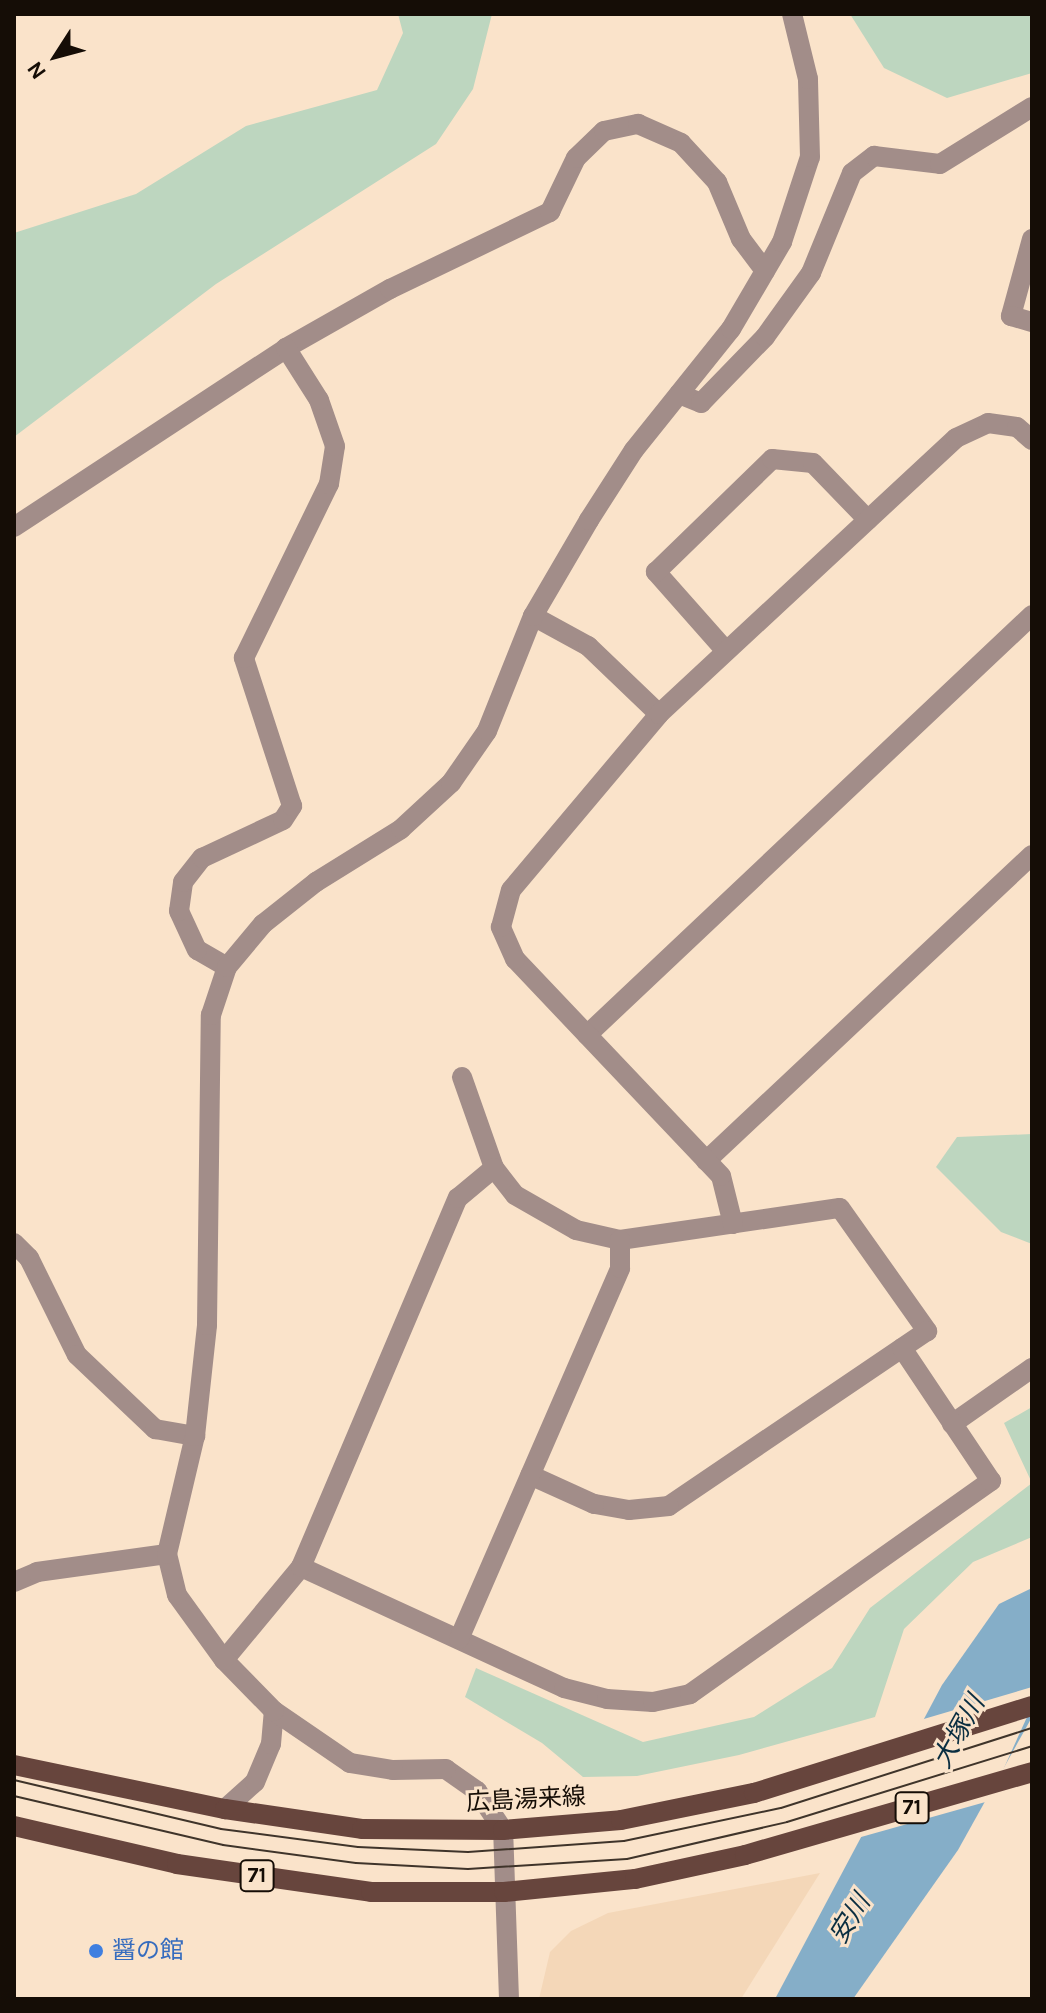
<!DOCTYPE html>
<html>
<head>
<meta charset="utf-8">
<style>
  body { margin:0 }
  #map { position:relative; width:1046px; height:2013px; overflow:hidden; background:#fae3ca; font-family:Karla,"Noto Sans JP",sans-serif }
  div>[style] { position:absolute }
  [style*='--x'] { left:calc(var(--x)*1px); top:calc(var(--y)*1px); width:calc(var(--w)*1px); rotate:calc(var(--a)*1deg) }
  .built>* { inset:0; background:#f4d7b8 }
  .green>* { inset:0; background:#bdd6bf }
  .water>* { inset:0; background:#85aec8 }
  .pier>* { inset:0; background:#fae3ca }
  .minor>* { height:20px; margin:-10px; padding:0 10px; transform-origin:10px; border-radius:10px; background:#a28d89 }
  .major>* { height:20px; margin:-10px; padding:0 10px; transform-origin:10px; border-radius:10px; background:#67453d }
  .tram>* { height:2px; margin:-1px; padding:0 1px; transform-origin:1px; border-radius:1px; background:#3f342a }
  .dots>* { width:22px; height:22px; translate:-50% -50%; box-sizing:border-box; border:4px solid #fae3ca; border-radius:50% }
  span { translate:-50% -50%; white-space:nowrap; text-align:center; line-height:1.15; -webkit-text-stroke:6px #fae3ca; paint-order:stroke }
  .shield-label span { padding:2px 6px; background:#fae3ca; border:2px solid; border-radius:6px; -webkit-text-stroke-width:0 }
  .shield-label { font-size:22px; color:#150d06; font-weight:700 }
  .street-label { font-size:24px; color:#150d06 }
  .shop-label { font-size:24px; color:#366cbe }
  .left { translate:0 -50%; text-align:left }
  .water-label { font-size:26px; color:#0a2e41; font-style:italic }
  .frame { position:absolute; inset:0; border:16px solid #150d06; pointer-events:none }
  .north { position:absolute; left:16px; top:16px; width:80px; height:80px; -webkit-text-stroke:6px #fae3ca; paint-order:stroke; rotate:234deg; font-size:22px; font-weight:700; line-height:32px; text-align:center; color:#150d06 }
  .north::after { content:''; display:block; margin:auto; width:28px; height:36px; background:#150d06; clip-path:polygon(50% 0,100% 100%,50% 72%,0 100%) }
</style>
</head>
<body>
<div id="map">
  <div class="built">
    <i style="clip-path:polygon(820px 1873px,741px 1999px,539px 1999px,550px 1952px,571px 1931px,608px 1913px)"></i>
  </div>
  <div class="green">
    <i style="clip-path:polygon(398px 14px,492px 14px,473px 89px,436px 144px,216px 284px,14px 437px,14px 233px,136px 194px,246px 126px,377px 90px,403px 33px)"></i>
    <i style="clip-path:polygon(850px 14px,1032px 14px,1032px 73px,947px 98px,884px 68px)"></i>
    <i style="clip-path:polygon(1032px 1134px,1032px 1244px,1001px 1232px,936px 1167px,957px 1137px)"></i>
    <i style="clip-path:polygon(1032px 1407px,1032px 1537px,973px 1562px,904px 1629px,875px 1717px,739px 1755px,637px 1776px,583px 1777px,542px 1743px,465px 1697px,476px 1668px,643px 1742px,754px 1717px,832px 1668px,870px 1608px,1032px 1483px,1004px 1423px)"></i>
  </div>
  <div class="water">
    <i style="clip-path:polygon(1032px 1588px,1032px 1717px,958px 1850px,853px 1999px,775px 1999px,942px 1685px,999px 1604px)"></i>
  </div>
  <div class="pier">
    <i style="clip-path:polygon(1032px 1687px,1032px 1706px,989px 1801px,854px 1839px,917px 1721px)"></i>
  </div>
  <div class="minor">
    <i style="--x:1032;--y:239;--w:80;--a:105.3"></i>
    <i style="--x:1011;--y:316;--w:22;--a:16"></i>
    <i style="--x:679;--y:394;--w:24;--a:22"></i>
    <i style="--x:701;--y:403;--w:92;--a:-45.9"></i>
    <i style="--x:765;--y:337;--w:79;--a:-54.3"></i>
    <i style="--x:811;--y:273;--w:108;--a:-67.7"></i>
    <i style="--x:852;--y:173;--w:28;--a:-38"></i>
    <i style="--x:874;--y:156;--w:66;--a:6.9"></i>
    <i style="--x:940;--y:164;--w:108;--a:-31.8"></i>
    <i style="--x:14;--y:527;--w:326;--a:-33.3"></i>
    <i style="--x:286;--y:348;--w:120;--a:-29.6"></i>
    <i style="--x:390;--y:289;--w:178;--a:-25.7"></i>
    <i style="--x:550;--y:212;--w:60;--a:-64.3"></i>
    <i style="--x:576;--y:158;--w:39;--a:-44"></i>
    <i style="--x:604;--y:131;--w:35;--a:-12"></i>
    <i style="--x:638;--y:124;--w:47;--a:23.8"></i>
    <i style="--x:681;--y:143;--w:53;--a:47.3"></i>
    <i style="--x:717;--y:182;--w:62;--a:67.2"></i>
    <i style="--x:741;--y:239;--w:40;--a:53"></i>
    <i style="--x:533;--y:616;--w:63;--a:28.6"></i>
    <i style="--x:588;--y:646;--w:98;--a:43.8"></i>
    <i style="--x:726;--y:651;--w:106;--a:-131.5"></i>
    <i style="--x:656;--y:572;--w:162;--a:-44.2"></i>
    <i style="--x:772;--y:459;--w:41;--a:5.6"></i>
    <i style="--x:813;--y:463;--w:79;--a:46"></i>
    <i style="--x:227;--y:967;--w:34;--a:-150"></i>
    <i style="--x:197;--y:950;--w:43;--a:-114.8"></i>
    <i style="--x:179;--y:911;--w:29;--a:-82"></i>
    <i style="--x:183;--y:882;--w:31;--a:-52"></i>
    <i style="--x:202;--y:858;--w:89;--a:-25.1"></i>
    <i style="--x:283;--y:820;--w:17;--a:-57"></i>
    <i style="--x:292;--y:806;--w:156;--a:-108"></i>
    <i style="--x:244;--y:658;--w:194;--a:-64"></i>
    <i style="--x:329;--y:484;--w:38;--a:-81"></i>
    <i style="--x:335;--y:446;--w:49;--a:-109.2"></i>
    <i style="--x:319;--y:400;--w:62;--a:-122.4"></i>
    <i style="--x:587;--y:1035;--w:612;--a:-43.34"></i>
    <i style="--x:462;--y:1077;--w:96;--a:70.6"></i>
    <i style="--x:494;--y:1168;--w:34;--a:52"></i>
    <i style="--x:515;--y:1195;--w:70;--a:29.8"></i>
    <i style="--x:576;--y:1230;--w:45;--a:12.8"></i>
    <i style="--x:620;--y:1240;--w:222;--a:-8.3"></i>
    <i style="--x:840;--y:1208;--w:151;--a:54.7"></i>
    <i style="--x:927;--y:1331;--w:312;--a:145.9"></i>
    <i style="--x:669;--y:1506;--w:40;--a:174.3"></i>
    <i style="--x:629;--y:1510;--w:36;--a:-170"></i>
    <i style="--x:594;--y:1504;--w:70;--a:-155.6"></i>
    <i style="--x:706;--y:1161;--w:447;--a:-43.2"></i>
    <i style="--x:733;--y:1224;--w:49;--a:-104"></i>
    <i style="--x:721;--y:1176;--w:299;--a:-133.5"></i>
    <i style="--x:515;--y:959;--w:35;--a:-114"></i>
    <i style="--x:501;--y:927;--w:38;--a:-75"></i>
    <i style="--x:511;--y:890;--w:230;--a:-49.9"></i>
    <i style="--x:659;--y:714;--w:405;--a:-42.9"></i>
    <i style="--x:956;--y:438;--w:35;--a:-25"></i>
    <i style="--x:988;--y:423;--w:29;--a:8"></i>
    <i style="--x:1017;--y:427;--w:20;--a:41"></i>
    <i style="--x:14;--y:1243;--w:21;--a:45"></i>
    <i style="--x:29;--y:1258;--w:108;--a:63.7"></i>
    <i style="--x:77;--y:1355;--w:108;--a:43.5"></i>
    <i style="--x:155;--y:1429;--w:41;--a:9.9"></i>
    <i style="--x:952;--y:1424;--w:98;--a:-35"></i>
    <i style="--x:301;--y:1567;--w:289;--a:24.7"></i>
    <i style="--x:564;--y:1688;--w:44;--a:14.3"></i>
    <i style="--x:607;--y:1699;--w:46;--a:3.7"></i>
    <i style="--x:653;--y:1702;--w:38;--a:-12"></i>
    <i style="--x:690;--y:1694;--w:369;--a:-35.3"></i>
    <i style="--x:991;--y:1481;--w:160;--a:-123.8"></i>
    <i style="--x:14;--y:1582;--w:25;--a:-23"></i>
    <i style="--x:37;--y:1572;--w:131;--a:-7.9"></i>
    <i style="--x:459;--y:1639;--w:404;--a:-66.5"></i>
    <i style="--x:620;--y:1268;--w:28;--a:-90"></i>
    <i style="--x:224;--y:1660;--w:121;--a:-50.4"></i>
    <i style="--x:301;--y:1567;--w:401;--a:-67"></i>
    <i style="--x:458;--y:1198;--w:47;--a:-39.8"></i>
    <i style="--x:225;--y:1809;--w:40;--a:-42"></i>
    <i style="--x:255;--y:1782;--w:41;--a:-67.2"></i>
    <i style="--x:271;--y:1744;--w:33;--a:-85"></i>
    <i style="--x:509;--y:1999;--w:169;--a:-92"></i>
    <i style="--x:503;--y:1830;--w:47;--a:-123.7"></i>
    <i style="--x:477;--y:1791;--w:38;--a:-145"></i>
    <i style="--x:446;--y:1769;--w:53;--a:178.9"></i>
    <i style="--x:393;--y:1770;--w:44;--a:-170.8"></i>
    <i style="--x:350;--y:1763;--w:92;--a:-145.6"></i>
    <i style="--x:274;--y:1711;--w:71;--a:-134.4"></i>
    <i style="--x:224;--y:1660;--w:80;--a:-125.9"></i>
    <i style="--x:177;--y:1595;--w:42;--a:-103.7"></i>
    <i style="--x:167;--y:1554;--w:121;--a:-76.7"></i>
    <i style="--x:195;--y:1436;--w:112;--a:-83.8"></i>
    <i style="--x:207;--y:1325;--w:310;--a:-89.3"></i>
    <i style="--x:211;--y:1015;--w:51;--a:-71.6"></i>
    <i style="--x:227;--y:967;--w:56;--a:-50.1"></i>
    <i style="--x:263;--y:924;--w:68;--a:-38.4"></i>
    <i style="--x:316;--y:882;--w:100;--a:-31.9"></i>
    <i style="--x:401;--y:829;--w:68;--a:-42.6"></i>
    <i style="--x:451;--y:783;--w:63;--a:-55.3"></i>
    <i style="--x:487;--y:731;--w:124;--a:-68.2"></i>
    <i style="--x:533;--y:616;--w:111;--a:-59.7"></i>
    <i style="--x:589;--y:520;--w:83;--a:-57.3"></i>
    <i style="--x:634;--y:450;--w:155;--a:-51.3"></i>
    <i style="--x:731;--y:329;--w:101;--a:-59.6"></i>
    <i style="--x:782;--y:242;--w:89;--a:-71.8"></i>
    <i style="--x:810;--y:157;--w:78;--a:-91.5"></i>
    <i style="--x:808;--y:79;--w:67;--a:-103.8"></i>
  </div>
  <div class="major">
    <i style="--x:14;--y:1765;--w:216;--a:11.8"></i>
    <i style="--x:225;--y:1809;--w:138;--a:8.3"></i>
    <i style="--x:362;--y:1829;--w:141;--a:0.4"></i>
    <i style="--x:503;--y:1830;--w:118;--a:-4.8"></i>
    <i style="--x:621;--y:1820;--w:136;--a:-11.5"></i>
    <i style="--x:754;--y:1793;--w:291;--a:-17.4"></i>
    <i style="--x:14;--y:1826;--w:167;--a:13.1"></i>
    <i style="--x:177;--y:1864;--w:196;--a:8.2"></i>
    <i style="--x:371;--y:1892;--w:133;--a:0"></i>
    <i style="--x:504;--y:1892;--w:132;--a:-5.7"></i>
    <i style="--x:635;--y:1879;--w:113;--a:-12.3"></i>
    <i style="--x:745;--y:1855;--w:299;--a:-16.1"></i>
  </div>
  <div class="tram">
    <i style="--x:14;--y:1780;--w:213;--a:13.3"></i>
    <i style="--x:221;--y:1829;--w:138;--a:7.5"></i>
    <i style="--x:358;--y:1847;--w:110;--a:2.6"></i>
    <i style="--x:468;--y:1852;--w:156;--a:-4"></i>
    <i style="--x:624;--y:1841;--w:160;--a:-11.9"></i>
    <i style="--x:781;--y:1808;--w:263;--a:-17.7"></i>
    <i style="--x:14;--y:1796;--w:215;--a:13.2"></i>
    <i style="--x:223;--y:1845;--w:134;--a:7.7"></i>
    <i style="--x:356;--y:1863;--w:112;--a:3.1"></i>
    <i style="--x:468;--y:1869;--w:159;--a:-3.6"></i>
    <i style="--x:627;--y:1859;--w:164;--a:-13"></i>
    <i style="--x:787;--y:1822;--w:257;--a:-17.2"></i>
  </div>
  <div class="dots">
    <i style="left:96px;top:1951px;background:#3f7fe0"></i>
  </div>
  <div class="shield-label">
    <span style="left:912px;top:1808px">71</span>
    <span style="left:257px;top:1876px">71</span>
  </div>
  <div class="street-label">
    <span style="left:526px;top:1800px;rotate:-3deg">広島湯来線</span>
  </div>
  <div class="shop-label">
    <span class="left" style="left:112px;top:1951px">醤の館</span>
  </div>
  <div class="water-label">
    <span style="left:959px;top:1732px;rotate:-61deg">大塚川</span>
    <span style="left:850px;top:1919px;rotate:-58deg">安川</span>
  </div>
  <div class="frame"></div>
  <div class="north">N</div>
</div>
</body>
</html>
